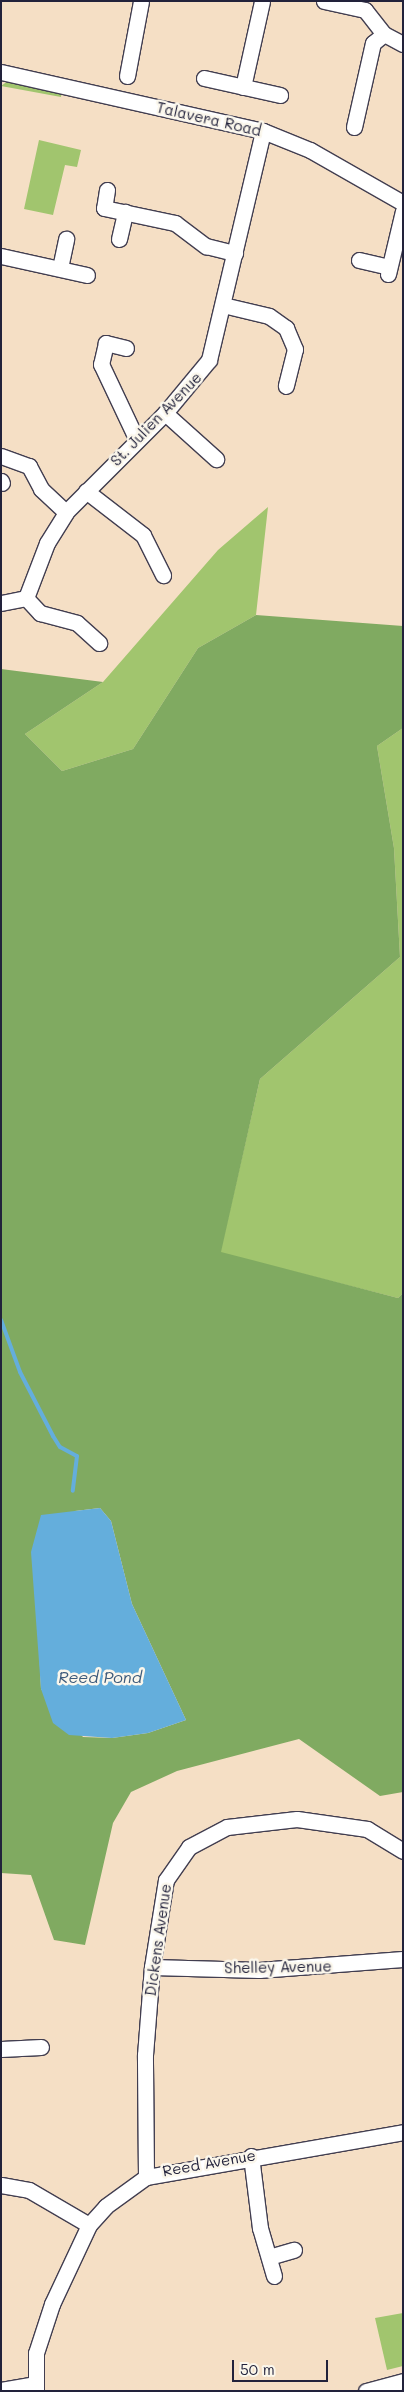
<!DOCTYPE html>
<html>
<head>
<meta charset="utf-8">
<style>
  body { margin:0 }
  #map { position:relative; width:404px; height:2392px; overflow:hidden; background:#f5dfc5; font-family:Mali,sans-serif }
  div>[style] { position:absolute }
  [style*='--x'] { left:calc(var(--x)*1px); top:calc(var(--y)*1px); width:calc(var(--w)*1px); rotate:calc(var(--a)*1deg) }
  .green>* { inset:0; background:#a1c56e }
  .forest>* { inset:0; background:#80aa61 }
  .water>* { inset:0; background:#64aedc }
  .stream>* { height:4px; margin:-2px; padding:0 2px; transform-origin:2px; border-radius:2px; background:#64aedc }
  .roads { filter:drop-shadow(1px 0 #423e50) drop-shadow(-1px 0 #423e50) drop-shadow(0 1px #423e50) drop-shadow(0 -1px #423e50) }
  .minor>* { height:15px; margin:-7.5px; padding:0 7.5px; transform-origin:7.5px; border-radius:7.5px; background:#fff }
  span { translate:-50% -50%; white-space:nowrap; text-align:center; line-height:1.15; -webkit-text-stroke:5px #fbf7ec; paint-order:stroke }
  .street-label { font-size:15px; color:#22223b }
  .water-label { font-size:16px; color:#3c5a7b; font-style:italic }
  .frame { position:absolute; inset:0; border:2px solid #22223b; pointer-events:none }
  .scale { position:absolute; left:232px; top:2360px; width:96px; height:22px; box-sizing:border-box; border:2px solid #22223b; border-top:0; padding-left:6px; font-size:15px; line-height:18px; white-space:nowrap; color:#22223b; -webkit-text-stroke:4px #fbf7ec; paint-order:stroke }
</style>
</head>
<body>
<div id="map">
  <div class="green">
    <i style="clip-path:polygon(12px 78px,62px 90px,61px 97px,1px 86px)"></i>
    <i style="clip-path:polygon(39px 140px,81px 150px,77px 167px,65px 165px,53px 215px,24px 209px)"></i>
    <i style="clip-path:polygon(268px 507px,256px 615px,198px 648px,133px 749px,62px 771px,25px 734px,103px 682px,218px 550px)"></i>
    <i style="clip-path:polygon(403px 728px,403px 1293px,398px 1298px,220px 1253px,260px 1079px,400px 957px,394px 848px,377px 746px)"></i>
    <i style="clip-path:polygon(403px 2313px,403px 2366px,387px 2370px,375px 2318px)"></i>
  </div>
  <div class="forest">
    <i style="clip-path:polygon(evenodd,256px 615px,403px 626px,403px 728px,377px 746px,394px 848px,400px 957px,260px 1079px,221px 1252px,398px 1298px,403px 1293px,403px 1792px,380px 1796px,299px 1739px,177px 1771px,131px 1792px,113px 1823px,85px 1945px,54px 1940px,31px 1875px,1px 1873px,1px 669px,103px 682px,25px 734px,62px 771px,133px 749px,198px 648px,256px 615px,100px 1508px,111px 1521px,132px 1604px,186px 1720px,148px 1733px,112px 1738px,83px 1737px,41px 1689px,38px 1625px,75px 1511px,100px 1508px)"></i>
  </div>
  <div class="water">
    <i style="clip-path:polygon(100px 1508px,111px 1521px,132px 1604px,186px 1720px,148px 1733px,112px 1738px,69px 1735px,53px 1723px,41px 1689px,31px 1552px,41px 1515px)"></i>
  </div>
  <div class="stream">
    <i style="--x:1;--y:1320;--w:55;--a:69.9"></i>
    <i style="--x:20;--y:1372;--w:72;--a:62.7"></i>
    <i style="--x:53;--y:1436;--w:13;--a:58"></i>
    <i style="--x:60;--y:1447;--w:19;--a:28"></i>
    <i style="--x:77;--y:1456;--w:35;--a:97"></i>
  </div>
  <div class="roads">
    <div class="minor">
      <i style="--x:324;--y:1;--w:42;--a:12.4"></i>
      <i style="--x:365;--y:10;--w:31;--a:52"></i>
      <i style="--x:384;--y:34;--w:21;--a:28"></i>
      <i style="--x:1;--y:72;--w:269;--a:12.7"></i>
      <i style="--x:263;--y:131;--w:51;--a:22"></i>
      <i style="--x:310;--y:150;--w:107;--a:29.7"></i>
      <i style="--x:127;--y:76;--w:76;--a:-79.4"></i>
      <i style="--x:204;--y:78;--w:78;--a:12.6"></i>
      <i style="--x:243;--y:87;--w:88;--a:-77.5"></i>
      <i style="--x:354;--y:127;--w:86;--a:-77.3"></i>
      <i style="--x:373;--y:43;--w:14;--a:-39"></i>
      <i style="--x:107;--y:190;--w:18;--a:99"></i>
      <i style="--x:104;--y:208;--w:73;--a:11.9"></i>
      <i style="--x:175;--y:223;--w:39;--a:37"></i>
      <i style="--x:206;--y:246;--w:30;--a:14"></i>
      <i style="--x:119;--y:239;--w:28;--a:-77"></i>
      <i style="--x:1;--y:256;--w:88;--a:12.5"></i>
      <i style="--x:359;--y:260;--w:31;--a:13"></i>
      <i style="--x:60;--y:268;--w:30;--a:-78"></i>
      <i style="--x:388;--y:274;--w:65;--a:-76.6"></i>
      <i style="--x:223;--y:305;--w:47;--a:13.4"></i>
      <i style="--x:269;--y:316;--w:21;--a:35"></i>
      <i style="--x:286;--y:328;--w:23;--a:67"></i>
      <i style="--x:295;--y:349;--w:38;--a:104"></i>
      <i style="--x:126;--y:348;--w:21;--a:-166"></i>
      <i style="--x:106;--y:343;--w:22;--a:103"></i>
      <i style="--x:101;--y:364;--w:84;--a:64.7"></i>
      <i style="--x:165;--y:413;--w:69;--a:42"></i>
      <i style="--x:1;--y:456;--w:30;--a:20"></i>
      <i style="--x:29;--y:466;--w:26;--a:62"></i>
      <i style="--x:41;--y:489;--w:34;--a:43"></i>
      <i style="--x:1;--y:481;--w:2;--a:63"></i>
      <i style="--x:86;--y:491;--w:72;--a:37.7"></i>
      <i style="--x:143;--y:535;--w:45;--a:63.4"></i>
      <i style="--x:26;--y:598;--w:59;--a:-69.1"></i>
      <i style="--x:47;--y:543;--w:36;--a:-58"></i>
      <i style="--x:66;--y:512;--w:140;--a:-45"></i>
      <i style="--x:165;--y:413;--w:69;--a:-50.3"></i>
      <i style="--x:209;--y:360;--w:235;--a:-76.7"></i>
      <i style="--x:1;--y:603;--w:25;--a:-11"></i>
      <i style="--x:26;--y:598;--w:21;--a:47"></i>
      <i style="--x:40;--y:613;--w:38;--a:15"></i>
      <i style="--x:77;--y:623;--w:30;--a:42"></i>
      <i style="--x:152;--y:1967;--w:107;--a:1.6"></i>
      <i style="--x:259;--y:1970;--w:144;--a:-4.4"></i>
      <i style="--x:1;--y:2049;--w:40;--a:-2.9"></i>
      <i style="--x:251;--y:2156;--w:73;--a:82.9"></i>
      <i style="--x:260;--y:2228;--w:50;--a:73.7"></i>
      <i style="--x:146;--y:2177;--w:122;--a:-90.5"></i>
      <i style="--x:145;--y:2055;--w:88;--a:-85.5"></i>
      <i style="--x:152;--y:1967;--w:88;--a:-80.9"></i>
      <i style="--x:166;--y:1880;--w:40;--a:-55.1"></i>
      <i style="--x:189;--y:1847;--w:43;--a:-27.8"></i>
      <i style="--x:227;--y:1827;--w:70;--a:-6.5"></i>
      <i style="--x:297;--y:1819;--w:71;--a:8.1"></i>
      <i style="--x:367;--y:1829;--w:42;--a:31.4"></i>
      <i style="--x:1;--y:2185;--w:28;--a:10"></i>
      <i style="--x:29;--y:2190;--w:69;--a:30.3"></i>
      <i style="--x:269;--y:2257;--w:26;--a:-16"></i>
      <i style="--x:1;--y:2390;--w:34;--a:-10"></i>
      <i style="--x:36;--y:2391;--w:38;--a:-90"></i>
      <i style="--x:36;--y:2353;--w:52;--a:-71.9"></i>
      <i style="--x:52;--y:2304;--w:87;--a:-64.9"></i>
      <i style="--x:89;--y:2225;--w:25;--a:-48"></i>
      <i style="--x:106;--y:2206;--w:49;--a:-35.9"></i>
      <i style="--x:146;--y:2177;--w:261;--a:-9.9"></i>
      <i style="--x:366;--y:2391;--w:38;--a:-15"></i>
    </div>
  </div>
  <div class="street-label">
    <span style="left:209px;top:119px;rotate:13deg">Talavera Road</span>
    <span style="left:156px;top:419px;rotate:-46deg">St. Julien Avenue</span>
    <span style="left:158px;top:1940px;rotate:-82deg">Dickens Avenue</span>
    <span style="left:278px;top:1967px;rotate:-1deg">Shelley Avenue</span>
    <span style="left:209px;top:2163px;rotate:-10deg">Reed Avenue</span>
  </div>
  <div class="water-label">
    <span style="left:100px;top:1677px">Reed Pond</span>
  </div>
  <div class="frame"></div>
  <div class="scale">50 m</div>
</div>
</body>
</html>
